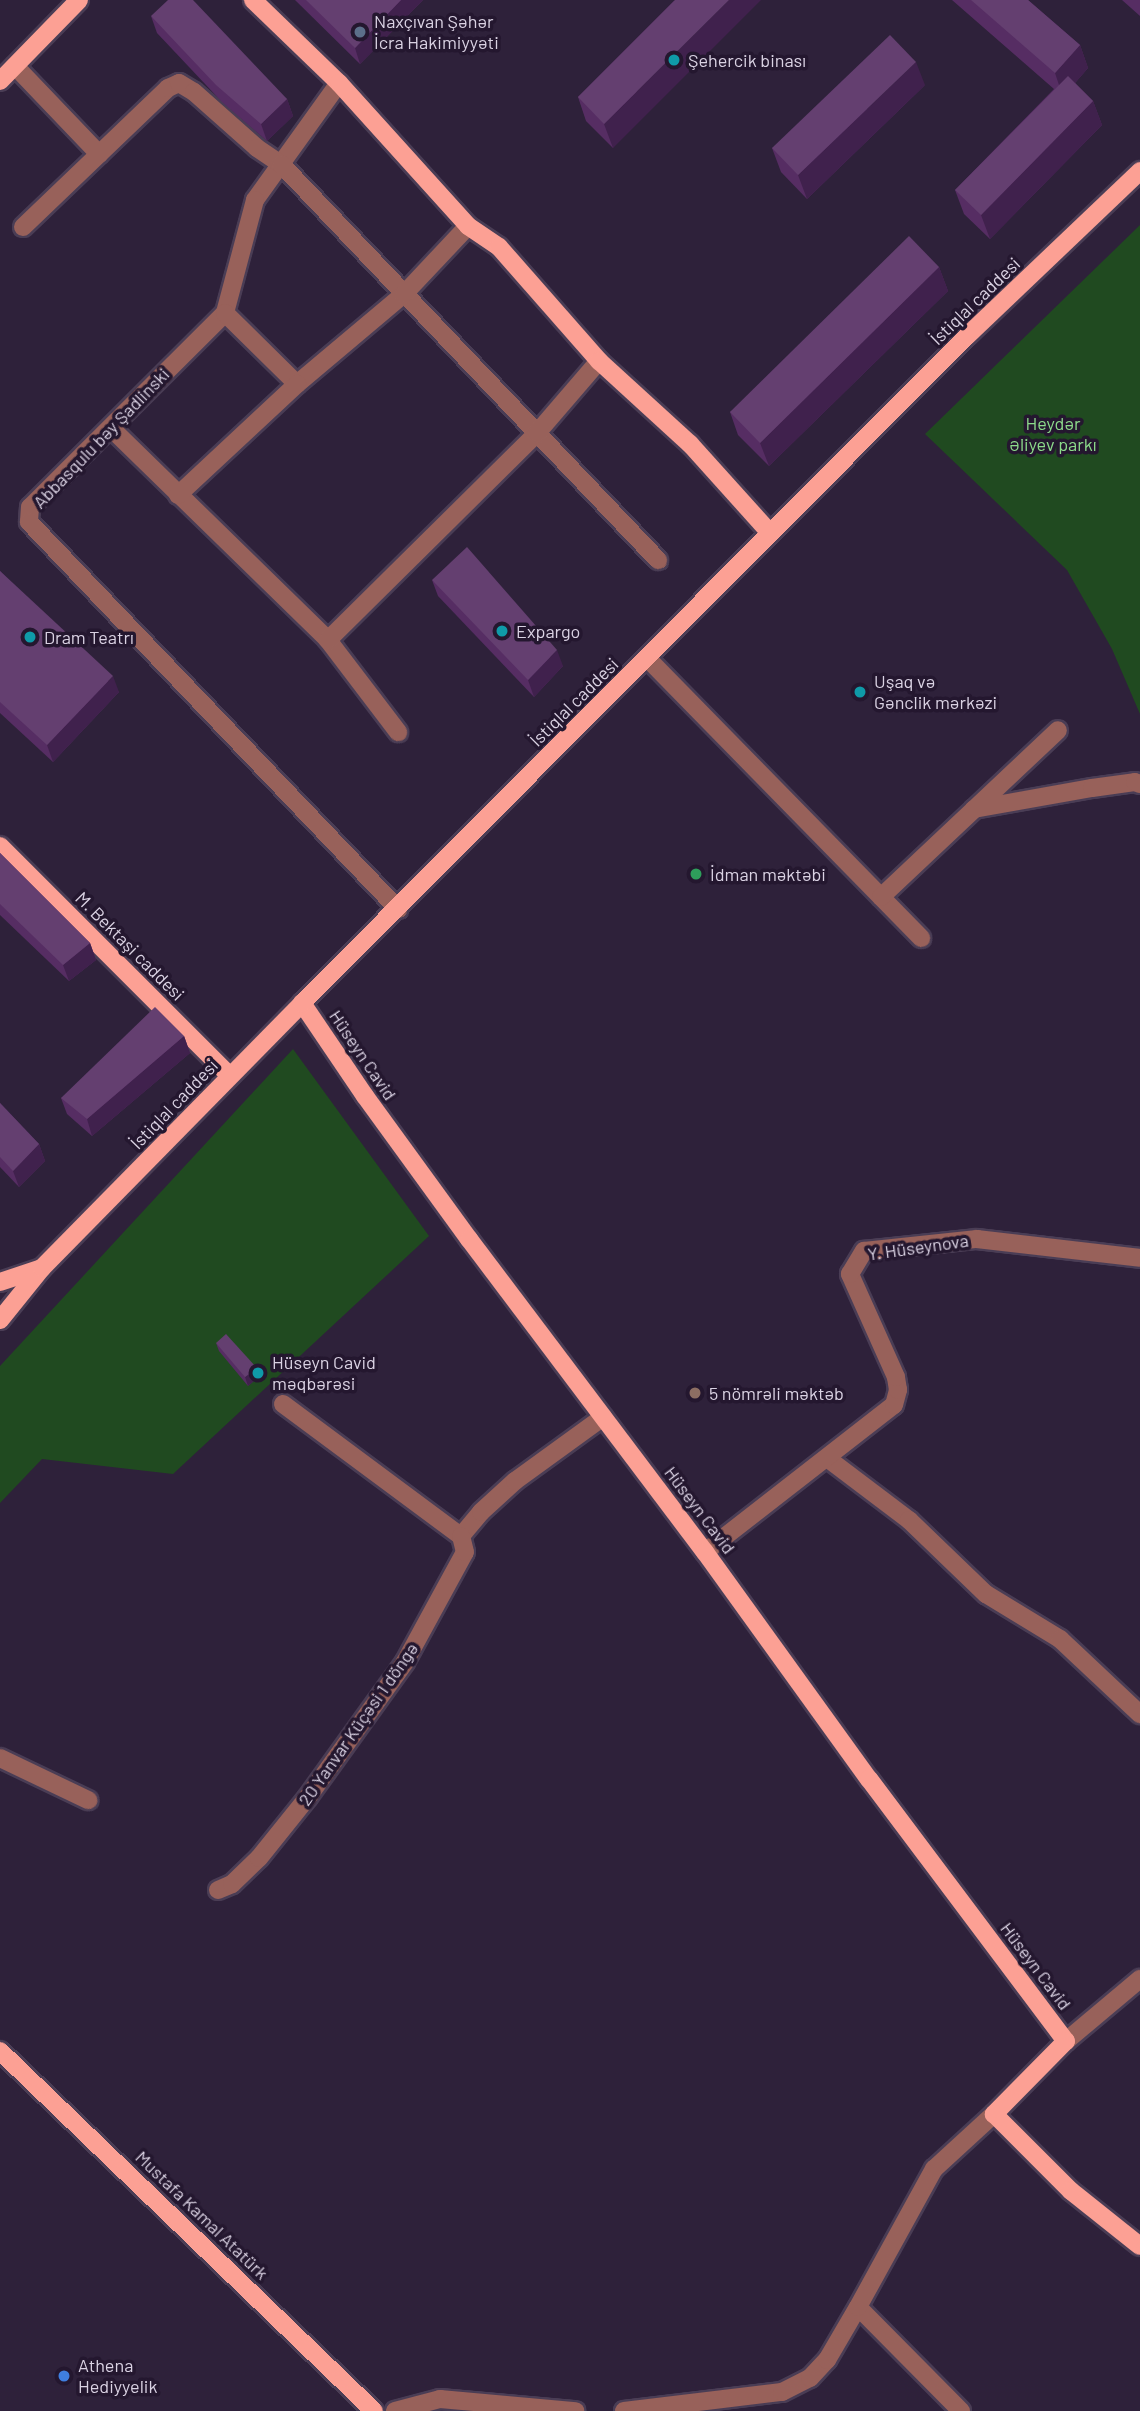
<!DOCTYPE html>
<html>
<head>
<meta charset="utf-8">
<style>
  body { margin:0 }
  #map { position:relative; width:1140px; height:2411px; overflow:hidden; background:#2e213a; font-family:Barlow,sans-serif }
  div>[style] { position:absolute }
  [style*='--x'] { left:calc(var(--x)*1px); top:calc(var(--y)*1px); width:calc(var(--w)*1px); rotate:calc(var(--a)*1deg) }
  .green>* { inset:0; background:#204a20 }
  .roads { filter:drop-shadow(2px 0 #4a3d55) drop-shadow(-2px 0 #4a3d55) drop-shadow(0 2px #4a3d55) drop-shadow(0 -2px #4a3d55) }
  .minor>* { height:18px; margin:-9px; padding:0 9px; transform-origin:9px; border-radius:9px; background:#98615a }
  .major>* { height:18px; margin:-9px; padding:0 9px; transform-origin:9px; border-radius:9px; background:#fca094 }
  .wall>* { inset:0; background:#562d63 }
  .shaded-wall>* { inset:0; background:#40214d }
  .building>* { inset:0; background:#643f70 }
  .dots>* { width:19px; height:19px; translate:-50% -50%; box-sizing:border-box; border:4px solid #24172f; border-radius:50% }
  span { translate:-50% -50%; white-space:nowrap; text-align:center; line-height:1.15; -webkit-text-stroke:7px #24172f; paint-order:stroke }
  .poi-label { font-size:18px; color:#dad2e3 }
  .left { translate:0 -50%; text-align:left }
  .street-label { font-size:18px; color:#dad2e3 }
  .park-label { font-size:18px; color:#8ddb8b }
</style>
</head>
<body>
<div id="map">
  <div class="green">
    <i style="clip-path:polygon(1140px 225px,1140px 714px,1112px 649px,1067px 570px,925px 434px)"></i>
    <i style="clip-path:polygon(293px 1049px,429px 1236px,173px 1474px,42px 1459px,0 1503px,0 1366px)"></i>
  </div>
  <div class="roads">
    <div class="minor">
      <i style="--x:15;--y:66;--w:122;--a:46.3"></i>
      <i style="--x:339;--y:83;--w:144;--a:125.7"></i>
      <i style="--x:255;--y:200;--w:117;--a:104.9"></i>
      <i style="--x:225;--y:313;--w:275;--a:135.1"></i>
      <i style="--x:30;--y:507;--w:15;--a:94"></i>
      <i style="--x:29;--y:522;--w:535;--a:46.36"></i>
      <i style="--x:23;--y:227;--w:201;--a:-43.8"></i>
      <i style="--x:168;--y:88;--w:12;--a:-24"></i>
      <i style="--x:179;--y:83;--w:17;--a:31"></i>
      <i style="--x:194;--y:92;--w:84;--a:41.6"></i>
      <i style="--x:257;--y:148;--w:29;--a:34"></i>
      <i style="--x:281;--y:164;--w:547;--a:46.41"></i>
      <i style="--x:225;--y:313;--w:101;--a:44.6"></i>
      <i style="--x:297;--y:384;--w:140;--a:-40.1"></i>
      <i style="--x:404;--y:294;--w:93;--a:-46.7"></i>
      <i style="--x:111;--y:428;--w:303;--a:44.3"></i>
      <i style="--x:328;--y:640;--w:116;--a:52.7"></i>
      <i style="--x:178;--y:495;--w:163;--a:-43"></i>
      <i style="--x:328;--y:640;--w:294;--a:-44.7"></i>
      <i style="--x:537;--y:433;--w:95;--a:-49.3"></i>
      <i style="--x:647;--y:658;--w:392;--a:45.6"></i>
      <i style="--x:974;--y:809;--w:120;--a:-10.1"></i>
      <i style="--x:1092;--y:788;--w:43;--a:-7.9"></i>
      <i style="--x:1135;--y:782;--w:5;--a:22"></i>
      <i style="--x:881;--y:897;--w:243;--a:-43.3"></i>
      <i style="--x:283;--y:1404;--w:222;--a:36.6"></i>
      <i style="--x:827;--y:1458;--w:103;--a:37.1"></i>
      <i style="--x:909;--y:1520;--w:107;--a:43.9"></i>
      <i style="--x:986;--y:1594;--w:87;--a:31.3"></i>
      <i style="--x:1060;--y:1639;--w:110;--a:43.2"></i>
      <i style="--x:461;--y:1536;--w:31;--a:-50"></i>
      <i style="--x:481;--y:1512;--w:46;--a:-42.4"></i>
      <i style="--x:515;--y:1481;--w:109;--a:-36"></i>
      <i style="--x:705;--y:1552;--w:239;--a:-37.9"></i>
      <i style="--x:894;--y:1405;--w:16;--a:-75"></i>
      <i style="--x:898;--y:1390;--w:13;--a:-99"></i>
      <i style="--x:896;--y:1377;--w:113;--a:-114.1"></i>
      <i style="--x:850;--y:1274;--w:27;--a:-59"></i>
      <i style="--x:864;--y:1251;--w:114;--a:-6.1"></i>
      <i style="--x:977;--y:1239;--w:164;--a:6.6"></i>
      <i style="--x:0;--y:1758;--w:98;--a:25.5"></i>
      <i style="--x:218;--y:1890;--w:15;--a:-23"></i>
      <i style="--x:232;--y:1884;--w:37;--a:-44"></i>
      <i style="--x:259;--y:1858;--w:78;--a:-51.2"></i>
      <i style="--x:308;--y:1797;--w:166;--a:-54.3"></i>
      <i style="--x:405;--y:1662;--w:125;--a:-61.4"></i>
      <i style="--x:465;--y:1552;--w:16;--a:-104"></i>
      <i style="--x:1066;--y:2041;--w:97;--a:-40"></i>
      <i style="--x:395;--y:2411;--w:47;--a:-14.9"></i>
      <i style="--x:440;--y:2399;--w:136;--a:5.1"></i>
      <i style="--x:624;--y:2411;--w:159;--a:-6.9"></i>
      <i style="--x:782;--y:2392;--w:31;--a:-27"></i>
      <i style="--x:810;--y:2378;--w:25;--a:-47"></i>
      <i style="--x:827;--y:2360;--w:61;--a:-59.7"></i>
      <i style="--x:961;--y:2411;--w:146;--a:-134.7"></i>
      <i style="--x:858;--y:2307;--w:158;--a:-61.2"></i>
      <i style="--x:934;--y:2169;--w:81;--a:-42.5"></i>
    </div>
    <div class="major">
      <i style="--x:253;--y:0;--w:120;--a:44"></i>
      <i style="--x:339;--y:83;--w:193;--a:47.9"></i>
      <i style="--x:468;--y:226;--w:37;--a:34"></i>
      <i style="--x:499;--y:247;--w:152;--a:48.7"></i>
      <i style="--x:599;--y:361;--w:123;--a:42.4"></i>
      <i style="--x:690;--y:444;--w:120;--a:48"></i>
      <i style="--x:0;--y:81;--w:113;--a:-45.7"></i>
      <i style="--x:0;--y:846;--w:325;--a:45"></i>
      <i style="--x:302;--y:1003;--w:112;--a:55.9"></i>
      <i style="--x:365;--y:1096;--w:177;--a:54"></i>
      <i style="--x:469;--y:1239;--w:392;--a:53"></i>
      <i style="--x:705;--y:1552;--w:280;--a:54.2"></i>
      <i style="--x:869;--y:1779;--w:328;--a:53.1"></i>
      <i style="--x:1066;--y:2041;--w:103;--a:134.6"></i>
      <i style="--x:994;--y:2114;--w:109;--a:45"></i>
      <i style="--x:1071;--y:2191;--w:88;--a:38.6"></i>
      <i style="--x:0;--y:1282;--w:44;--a:-18.4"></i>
      <i style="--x:0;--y:1320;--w:67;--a:-51.1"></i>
      <i style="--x:42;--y:1268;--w:371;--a:-45.5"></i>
      <i style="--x:302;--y:1003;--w:943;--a:-45.09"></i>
      <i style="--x:968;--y:335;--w:238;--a:-43.6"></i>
      <i style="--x:0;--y:2051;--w:519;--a:43.91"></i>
    </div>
  </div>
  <div class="wall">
    <i style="clip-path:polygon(295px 0,423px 0,360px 64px)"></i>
    <i style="clip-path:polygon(675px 0,613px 148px,586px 121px,578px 97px)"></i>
    <i style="clip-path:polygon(952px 0,1028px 0,1080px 45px,1088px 68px,1075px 83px,1093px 101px,1102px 125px,990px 239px,964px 214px,955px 190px,1054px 89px)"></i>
    <i style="clip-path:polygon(1122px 0,1140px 0,1140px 16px)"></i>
    <i style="clip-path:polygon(151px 16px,287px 99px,293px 116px,267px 141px,222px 102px,157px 33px)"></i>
    <i style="clip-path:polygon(925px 85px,807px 199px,781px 172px,772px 148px)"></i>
    <i style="clip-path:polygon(939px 267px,948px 291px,769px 466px,738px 435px,730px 412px)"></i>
    <i style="clip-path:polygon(0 571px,119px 692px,53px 762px,0 713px)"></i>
    <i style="clip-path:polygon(432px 580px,563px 666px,534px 697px,438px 596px)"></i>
    <i style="clip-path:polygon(0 853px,90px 943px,96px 960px,69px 981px,0 915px)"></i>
    <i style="clip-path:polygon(184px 1036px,190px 1053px,92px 1136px,67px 1114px,61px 1098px)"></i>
    <i style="clip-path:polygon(0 1103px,39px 1144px,45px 1161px,19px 1187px,0 1167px)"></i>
    <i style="clip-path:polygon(216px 1343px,260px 1376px,248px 1386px,219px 1351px)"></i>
  </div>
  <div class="shaded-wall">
    <i style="clip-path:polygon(401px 0,423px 0,360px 64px,355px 48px)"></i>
    <i style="clip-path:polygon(729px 0,761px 0,613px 148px,604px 124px)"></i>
    <i style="clip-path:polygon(1080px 45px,1088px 68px,1063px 97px,1055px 73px)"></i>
    <i style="clip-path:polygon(916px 62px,925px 85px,807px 199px,798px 175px)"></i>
    <i style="clip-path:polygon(287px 99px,293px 116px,267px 141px,261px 124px)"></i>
    <i style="clip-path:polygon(1093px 101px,1102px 125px,990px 239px,981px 215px)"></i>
    <i style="clip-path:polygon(939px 267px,948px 291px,769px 466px,760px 443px)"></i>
    <i style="clip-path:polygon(557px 650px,563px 666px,534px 697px,528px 680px)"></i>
    <i style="clip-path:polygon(113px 676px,119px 692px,53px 762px,47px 745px)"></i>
    <i style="clip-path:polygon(90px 943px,96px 960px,69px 981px,63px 965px)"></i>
    <i style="clip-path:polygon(184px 1036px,190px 1053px,92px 1136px,87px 1119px)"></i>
    <i style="clip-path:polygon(39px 1144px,45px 1161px,19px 1187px,13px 1171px)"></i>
    <i style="clip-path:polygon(257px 1368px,260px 1376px,248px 1386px,245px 1377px)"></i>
  </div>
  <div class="building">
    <i style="clip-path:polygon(168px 0,193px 0,287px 99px,261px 124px,216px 85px,151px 16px)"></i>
    <i style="clip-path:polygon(306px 0,401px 0,355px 48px)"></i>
    <i style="clip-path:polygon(675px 0,729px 0,604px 124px,578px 97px)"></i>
    <i style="clip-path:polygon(971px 0,1028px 0,1080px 45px,1055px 73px)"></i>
    <i style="clip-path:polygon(890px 35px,916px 62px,798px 175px,772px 148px)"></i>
    <i style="clip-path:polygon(1068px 76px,1093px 101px,981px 215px,955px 190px)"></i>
    <i style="clip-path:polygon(909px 236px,939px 267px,760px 443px,730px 412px)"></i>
    <i style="clip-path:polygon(467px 547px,557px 650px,528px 680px,432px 580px)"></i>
    <i style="clip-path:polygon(0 571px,113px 676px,47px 745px,0 702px)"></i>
    <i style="clip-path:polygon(0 853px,90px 943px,63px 965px,0 904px)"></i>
    <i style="clip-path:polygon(155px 1007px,184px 1036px,87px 1119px,61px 1098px)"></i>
    <i style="clip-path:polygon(0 1103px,39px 1144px,13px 1171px,0 1157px)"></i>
    <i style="clip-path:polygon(226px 1334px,257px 1368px,245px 1377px,216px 1343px)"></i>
  </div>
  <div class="dots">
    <i style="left:360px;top:32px;background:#5c6f8a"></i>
    <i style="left:674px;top:60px;background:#0f9aa8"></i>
    <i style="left:502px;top:631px;background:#0f9aa8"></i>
    <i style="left:30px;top:637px;background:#0f9aa8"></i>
    <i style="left:860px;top:692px;background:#0f9aa8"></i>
    <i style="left:696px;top:874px;background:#2e9e5b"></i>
    <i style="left:258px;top:1373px;background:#0f9aa8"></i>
    <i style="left:695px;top:1393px;background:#8d6e63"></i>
    <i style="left:64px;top:2376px;background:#3f7fe0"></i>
  </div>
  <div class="poi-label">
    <span class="left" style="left:374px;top:32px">Naxçıvan Şəhər<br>İcra Hakimiyyəti</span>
    <span class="left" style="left:688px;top:60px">Şehercik binası</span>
    <span class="left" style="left:516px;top:631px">Expargo</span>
    <span class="left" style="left:44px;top:637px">Dram Teatrı</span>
    <span class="left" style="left:874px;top:692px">Uşaq və<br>Gənclik mərkəzi</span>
    <span class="left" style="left:710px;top:874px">İdman məktəbi</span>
    <span class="left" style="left:272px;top:1373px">Hüseyn Cavid<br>məqbərəsi</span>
    <span class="left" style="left:709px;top:1393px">5 nömrəli məktəb</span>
    <span class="left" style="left:78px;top:2376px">Athena<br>Hediyyelik</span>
  </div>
  <div class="street-label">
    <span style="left:975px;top:301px;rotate:-44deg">İstiqlal caddesi</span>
    <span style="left:101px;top:438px;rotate:-46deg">Abbasqulu bəy Şadlinski</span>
    <span style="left:574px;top:702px;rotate:-45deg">İstiqlal caddesi</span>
    <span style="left:130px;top:946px;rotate:45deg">M. Bektaşi caddesi</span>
    <span style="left:363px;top:1055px;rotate:56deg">Hüseyn Cavid</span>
    <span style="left:174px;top:1104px;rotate:-46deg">İstiqlal caddesi</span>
    <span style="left:918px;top:1247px;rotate:-8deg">Y. Hüseynova</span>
    <span style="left:700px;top:1510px;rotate:53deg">Hüseyn Cavid</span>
    <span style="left:358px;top:1724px;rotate:-55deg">20 Yanvar Küçəsi 1 döngə</span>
    <span style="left:1036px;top:1966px;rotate:53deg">Hüseyn Cavid</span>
    <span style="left:202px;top:2215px;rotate:44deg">Mustafa Kamal Atatürk</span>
  </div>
  <div class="park-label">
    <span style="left:1053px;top:434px">Heydər<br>Əliyev parkı</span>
  </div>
</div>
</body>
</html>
